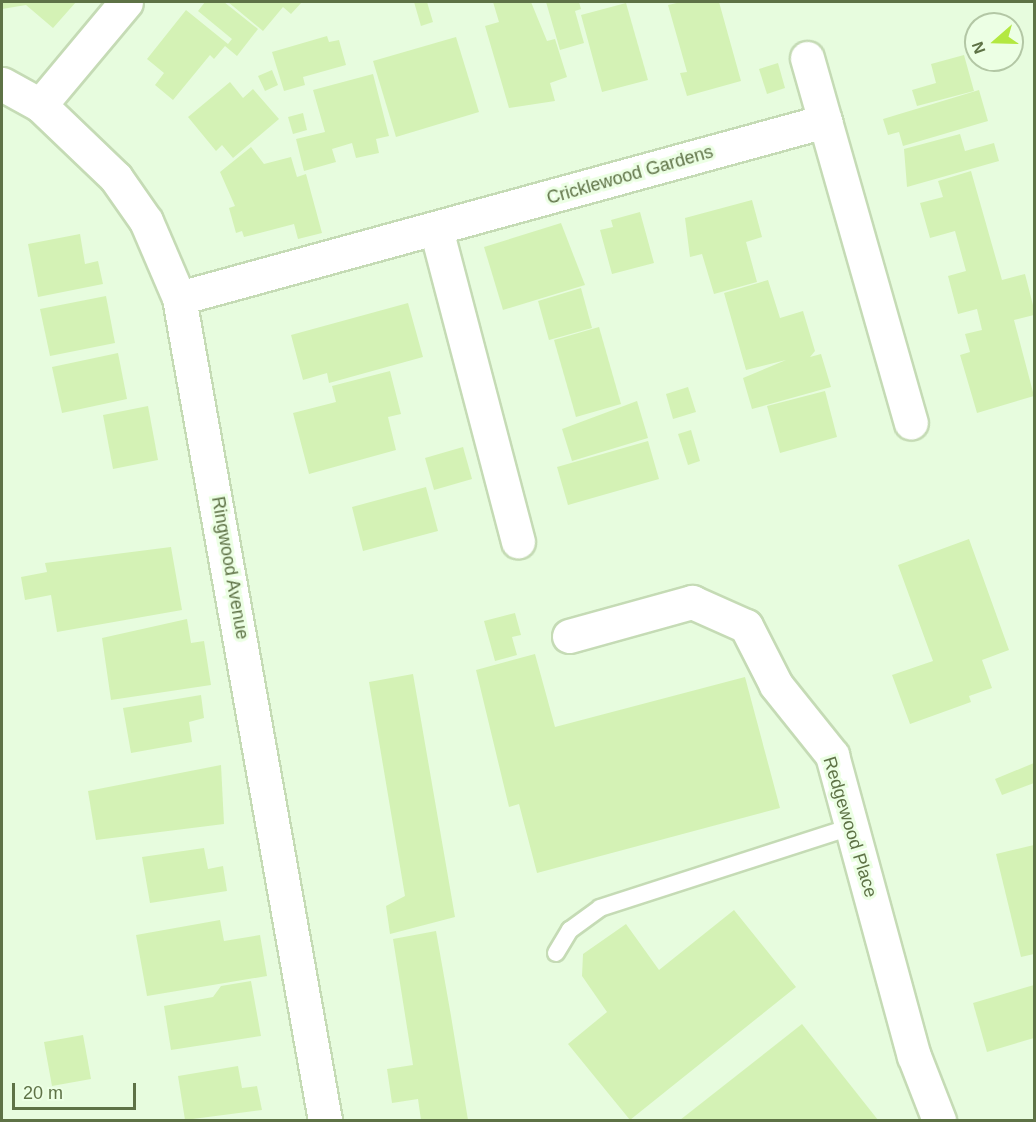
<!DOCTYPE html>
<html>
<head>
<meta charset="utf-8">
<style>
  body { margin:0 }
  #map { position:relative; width:1036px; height:1122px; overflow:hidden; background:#e7fcde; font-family:Helvetica,sans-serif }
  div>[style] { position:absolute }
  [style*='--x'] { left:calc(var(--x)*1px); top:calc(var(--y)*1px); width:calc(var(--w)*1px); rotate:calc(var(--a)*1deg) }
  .building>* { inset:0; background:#d4f2b5 }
  .roads { filter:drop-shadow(2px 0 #c5dbb5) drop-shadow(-2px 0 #c5dbb5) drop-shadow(0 2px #c5dbb5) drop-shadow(0 -2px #c5dbb5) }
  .service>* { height:16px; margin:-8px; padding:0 8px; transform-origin:8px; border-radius:8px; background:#fff }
  .minor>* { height:33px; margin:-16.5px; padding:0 16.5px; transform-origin:16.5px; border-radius:16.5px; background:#fff }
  span { translate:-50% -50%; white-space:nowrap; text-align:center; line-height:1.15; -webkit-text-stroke:6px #ecffe4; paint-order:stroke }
  .street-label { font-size:18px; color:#5e7246 }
  .frame { position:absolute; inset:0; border:3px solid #5e7246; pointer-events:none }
  .north { position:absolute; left:964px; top:12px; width:60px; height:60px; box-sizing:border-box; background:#ecffe4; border:2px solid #b3c7a5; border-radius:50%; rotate:250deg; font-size:16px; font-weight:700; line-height:24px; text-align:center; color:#5e7246 }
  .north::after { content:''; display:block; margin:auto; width:21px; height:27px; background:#b3e841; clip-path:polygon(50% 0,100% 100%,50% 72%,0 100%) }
  .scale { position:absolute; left:12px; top:1083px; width:124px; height:27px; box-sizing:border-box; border:3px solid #5e7246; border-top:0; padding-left:8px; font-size:18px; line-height:21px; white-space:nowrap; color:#5e7246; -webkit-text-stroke:4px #ecffe4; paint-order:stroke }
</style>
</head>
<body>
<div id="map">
  <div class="building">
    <i style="clip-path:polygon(2px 2px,76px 2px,53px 28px,26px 5px,2px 9px)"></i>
    <i style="clip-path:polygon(205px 2px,224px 2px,258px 29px,237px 56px,225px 46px,214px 59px,210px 55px,173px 100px,155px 85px,164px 73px,147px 59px,186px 10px,228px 44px,232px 39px,198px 11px)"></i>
    <i style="clip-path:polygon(228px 2px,302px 2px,291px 14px,283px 7px,263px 31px)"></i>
    <i style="clip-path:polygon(414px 2px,427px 2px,433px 22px,421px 26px)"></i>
    <i style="clip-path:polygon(493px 2px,531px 2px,547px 41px,555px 39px,567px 77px,550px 83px,555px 101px,509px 108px,485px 26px,499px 22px)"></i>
    <i style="clip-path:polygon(546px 2px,579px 2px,581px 9px,575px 11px,584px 43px,560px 50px)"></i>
    <i style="clip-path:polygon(681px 2px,719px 2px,741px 81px,687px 96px,680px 73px,687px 72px,668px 5px)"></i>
    <i style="clip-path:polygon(626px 3px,648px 80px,602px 92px,581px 15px)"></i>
    <i style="clip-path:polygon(327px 36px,329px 42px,339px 40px,346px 65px,303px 77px,305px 85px,284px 91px,272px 52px)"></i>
    <i style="clip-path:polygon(456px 37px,479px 112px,396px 137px,373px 61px)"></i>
    <i style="clip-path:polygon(964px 55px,974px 91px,917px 106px,912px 90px,936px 83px,931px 64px)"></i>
    <i style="clip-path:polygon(778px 63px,785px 88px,767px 94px,759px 69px)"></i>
    <i style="clip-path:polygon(272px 70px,278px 85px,265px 91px,258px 76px)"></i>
    <i style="clip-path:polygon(373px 74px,389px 136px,376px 139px,379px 153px,356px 158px,352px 143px,332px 149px,336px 162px,304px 171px,296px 139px,325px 132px,313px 90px)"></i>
    <i style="clip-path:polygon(230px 82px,243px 98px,253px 89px,279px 119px,233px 158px,222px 145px,216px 151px,188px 117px)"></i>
    <i style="clip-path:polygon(979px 90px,988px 121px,903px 146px,899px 132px,888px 135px,883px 119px)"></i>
    <i style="clip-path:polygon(303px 113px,307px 130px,293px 134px,288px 117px)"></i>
    <i style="clip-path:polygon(960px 134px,965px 151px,994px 143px,999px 161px,907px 187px,904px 149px)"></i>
    <i style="clip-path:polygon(251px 147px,264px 164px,291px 157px,297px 177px,306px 174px,322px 233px,298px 239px,294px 224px,244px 237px,242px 231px,236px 233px,229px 208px,235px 206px,220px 172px)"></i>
    <i style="clip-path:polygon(971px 171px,1002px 280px,1025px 274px,1034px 309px,1034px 315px,1014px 320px,1034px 396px,977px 413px,960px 355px,970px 352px,965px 334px,982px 330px,977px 309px,958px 314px,948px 276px,966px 271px,955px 231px,930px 238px,920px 203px,943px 197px,938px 181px)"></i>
    <i style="clip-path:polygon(752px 200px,762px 237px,746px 242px,757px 282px,714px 294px,702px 254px,690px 257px,685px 218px)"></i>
    <i style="clip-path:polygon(640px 212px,654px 263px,612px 274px,600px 230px,613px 227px,611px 220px)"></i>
    <i style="clip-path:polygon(561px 223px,585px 285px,503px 310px,484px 247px)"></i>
    <i style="clip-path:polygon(80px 234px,85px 264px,98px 261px,103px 284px,38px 297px,28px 244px)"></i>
    <i style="clip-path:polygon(768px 280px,780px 318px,803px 311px,815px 351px,810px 357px,821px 354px,831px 387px,752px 409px,743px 378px,786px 360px,746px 370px,724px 293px)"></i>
    <i style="clip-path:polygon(581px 288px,592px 328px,549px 340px,538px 301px)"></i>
    <i style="clip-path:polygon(106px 296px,115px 343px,50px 356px,40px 309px)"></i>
    <i style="clip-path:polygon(408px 303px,423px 357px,329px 383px,327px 373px,303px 380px,291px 335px)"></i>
    <i style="clip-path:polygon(599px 327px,621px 404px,576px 417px,554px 340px)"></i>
    <i style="clip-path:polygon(118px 353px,127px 399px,62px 413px,52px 367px)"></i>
    <i style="clip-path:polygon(390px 371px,401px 414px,388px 417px,396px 450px,309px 474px,293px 413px,336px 402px,332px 386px)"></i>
    <i style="clip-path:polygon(688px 387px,696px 412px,673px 419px,666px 394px)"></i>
    <i style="clip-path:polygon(825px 391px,837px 437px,780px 453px,767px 406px)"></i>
    <i style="clip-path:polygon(637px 401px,648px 438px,572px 461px,562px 429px)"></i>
    <i style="clip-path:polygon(148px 406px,158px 460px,113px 469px,103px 415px)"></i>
    <i style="clip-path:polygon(691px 430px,700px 461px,688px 465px,678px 434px)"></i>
    <i style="clip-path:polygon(648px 441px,659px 479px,568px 505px,557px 467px)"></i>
    <i style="clip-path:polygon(463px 447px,472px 479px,434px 490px,425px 458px)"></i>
    <i style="clip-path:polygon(426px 487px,438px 531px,363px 551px,352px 507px)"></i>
    <i style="clip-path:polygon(969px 539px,1009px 650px,982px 660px,992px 688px,969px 696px,971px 702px,910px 724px,892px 675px,933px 661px,898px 565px)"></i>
    <i style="clip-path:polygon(171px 547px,182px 610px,57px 632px,51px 595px,25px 600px,21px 577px,47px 572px,45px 563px)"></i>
    <i style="clip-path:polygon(515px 613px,521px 635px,512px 637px,517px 655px,495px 661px,484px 621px)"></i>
    <i style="clip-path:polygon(187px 619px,191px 643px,204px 641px,211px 685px,111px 700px,102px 638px)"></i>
    <i style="clip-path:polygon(535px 654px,555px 727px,745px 677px,780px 808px,537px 873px,519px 804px,509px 807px,476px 670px)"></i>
    <i style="clip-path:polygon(413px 674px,455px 917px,390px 934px,386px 906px,405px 896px,369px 682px)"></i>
    <i style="clip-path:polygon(201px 695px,204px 718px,189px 722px,192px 742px,131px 753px,123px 708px)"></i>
    <i style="clip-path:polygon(1034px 763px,1034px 783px,1002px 795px,995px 779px)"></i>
    <i style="clip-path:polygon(221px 765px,224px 824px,96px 840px,88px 791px)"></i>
    <i style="clip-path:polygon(1034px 845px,1034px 954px,1021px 957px,996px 854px)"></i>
    <i style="clip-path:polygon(204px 848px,208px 869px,223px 866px,227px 891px,150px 903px,142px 857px)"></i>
    <i style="clip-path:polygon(734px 910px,796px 987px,630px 1120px,568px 1044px,607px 1012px,582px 976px,583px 954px,626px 924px,659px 970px)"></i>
    <i style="clip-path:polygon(220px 920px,224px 941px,260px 935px,267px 976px,147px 996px,136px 935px)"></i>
    <i style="clip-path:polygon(436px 931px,451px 1016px,468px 1120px,421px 1120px,418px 1099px,392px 1103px,387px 1069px,413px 1065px,393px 939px)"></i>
    <i style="clip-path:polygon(251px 981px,261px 1036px,171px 1050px,164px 1006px,213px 997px,221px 986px)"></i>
    <i style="clip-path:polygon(1034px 985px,1034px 1038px,987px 1052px,973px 1003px)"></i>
    <i style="clip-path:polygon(802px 1024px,878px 1120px,680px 1120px)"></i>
    <i style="clip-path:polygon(83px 1035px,91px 1079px,52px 1086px,44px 1042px)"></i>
    <i style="clip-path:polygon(238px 1066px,242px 1088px,257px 1086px,262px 1110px,185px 1120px,178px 1076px)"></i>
  </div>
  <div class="roads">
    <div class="service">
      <i style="--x:556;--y:953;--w:27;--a:-59"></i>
      <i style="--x:570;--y:930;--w:37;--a:-36"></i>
      <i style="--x:600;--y:908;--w:264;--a:-17.9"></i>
    </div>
    <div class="minor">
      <i style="--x:807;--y:58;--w:379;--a:74.1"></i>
      <i style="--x:2;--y:84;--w:43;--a:28.9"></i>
      <i style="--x:40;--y:105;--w:105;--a:43.8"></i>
      <i style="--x:116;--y:178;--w:52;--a:55.1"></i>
      <i style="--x:146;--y:221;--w:84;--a:66.8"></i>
      <i style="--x:179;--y:298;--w:835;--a:79.93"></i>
      <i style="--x:40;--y:105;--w:134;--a:-50.1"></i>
      <i style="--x:436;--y:229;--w:323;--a:75.3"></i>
      <i style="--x:179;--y:298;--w:670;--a:-15.32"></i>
      <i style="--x:569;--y:636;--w:128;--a:-15.5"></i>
      <i style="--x:692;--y:602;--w:59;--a:24"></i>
      <i style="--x:746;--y:626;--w:66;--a:63"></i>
      <i style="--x:776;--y:685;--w:90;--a:51.3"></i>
      <i style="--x:832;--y:755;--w:312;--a:74.8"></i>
      <i style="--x:914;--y:1056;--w:69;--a:68.7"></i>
    </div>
  </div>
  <div class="street-label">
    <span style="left:630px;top:175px;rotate:-16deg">Cricklewood Gardens</span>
    <span style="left:230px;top:568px;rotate:80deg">Ringwood Avenue</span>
    <span style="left:850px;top:827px;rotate:73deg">Redgewood Place</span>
  </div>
  <div class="frame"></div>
  <div class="north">N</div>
  <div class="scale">20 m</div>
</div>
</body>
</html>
